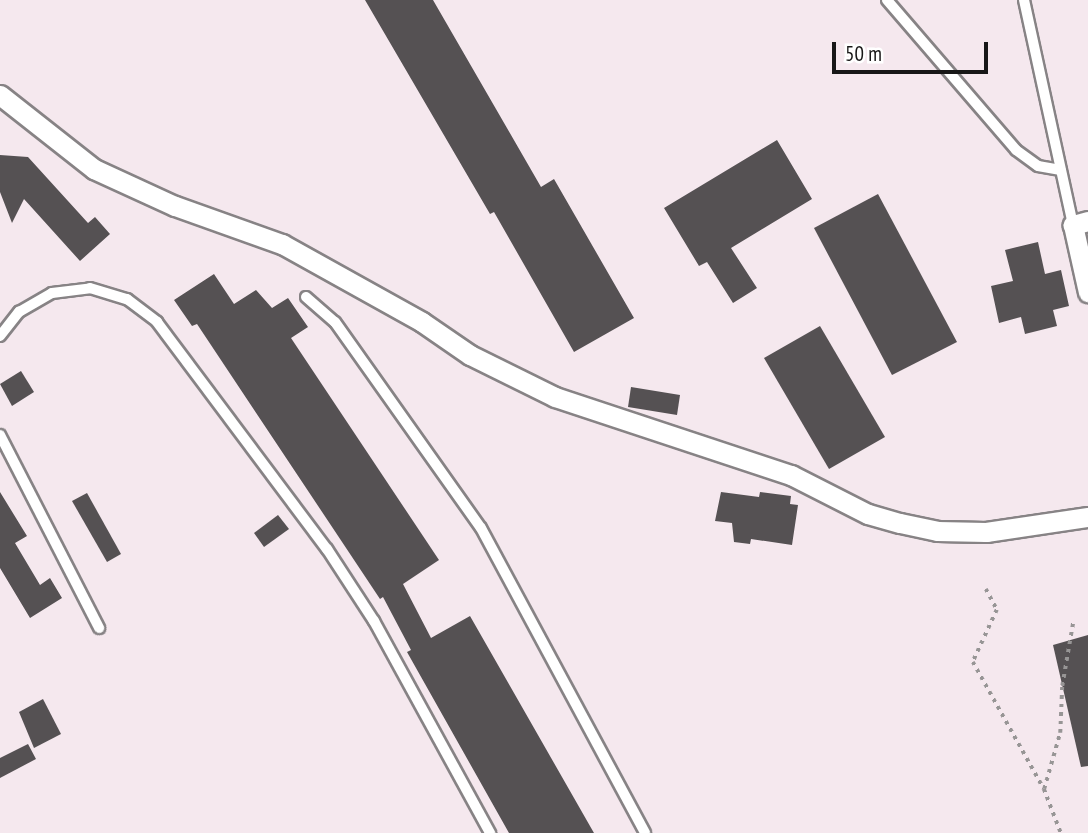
<!DOCTYPE html>
<html>
<head>
<meta charset="utf-8">
<style>
  body { margin:0 }
  #map { position:relative; width:1088px; height:833px; overflow:hidden; background:#fbf7f8; font-family:"PT Sans Narrow",sans-serif }
  div>[style] { position:absolute }
  [style*='--x'] { left:calc(var(--x)*1px); top:calc(var(--y)*1px); width:calc(var(--w)*1px); rotate:calc(var(--a)*1deg) }
  .built>* { inset:0; background:#f5e8ee }
  .building>* { inset:0; background:#555153 }
  .path>* { height:3.5px; margin-top:-1.75px; transform-origin:0; background:repeating-linear-gradient(90deg,#979595 0 3.5px,transparent 0 8.5px) }
  .roads { filter:drop-shadow(2px 0 #878385) drop-shadow(-2px 0 #878385) drop-shadow(0 2px #878385) drop-shadow(0 -2px #878385) }
  .service>* { height:10px; margin:-5px; padding:0 5px; transform-origin:5px; border-radius:5px; background:#fff }
  .minor>* { height:19px; margin:-9.5px; padding:0 9.5px; transform-origin:9.5px; border-radius:9.5px; background:#fff }
  span { translate:-50% -50%; white-space:nowrap; text-align:center; line-height:1.15; -webkit-text-stroke:7px #fff; paint-order:stroke }
  .scale { position:absolute; left:832px; top:42px; width:156px; height:32px; box-sizing:border-box; border:4px solid #181717; border-top:0; padding-left:9px; font-size:21px; line-height:24px; white-space:nowrap; color:#181717; -webkit-text-stroke:5px #fff; paint-order:stroke }
</style>
</head>
<body>
<div id="map">
  <div class="built">
    <i style="clip-path:polygon(0 0,1088px 0,1088px 833px,0 833px)"></i>
  </div>
  <div class="building">
    <i style="clip-path:polygon(365px 0,433px 0,541px 187px,554px 179px,634px 318px,574px 352px,494px 212px,490px 214px)"></i>
    <i style="clip-path:polygon(777px 140px,812px 199px,731px 248px,757px 288px,733px 303px,707px 262px,699px 266px,664px 208px)"></i>
    <i style="clip-path:polygon(0 155px,28px 157px,88px 223px,95px 217px,110px 234px,80px 261px,24px 199px,12px 223px,0 192px)"></i>
    <i style="clip-path:polygon(878px 194px,957px 342px,892px 375px,814px 228px)"></i>
    <i style="clip-path:polygon(1038px 242px,1045px 274px,1061px 270px,1069px 306px,1053px 310px,1057px 326px,1025px 334px,1021px 317px,999px 323px,991px 286px,1013px 281px,1005px 250px)"></i>
    <i style="clip-path:polygon(214px 274px,234px 304px,256px 290px,272px 308px,288px 298px,308px 327px,291px 338px,439px 560px,403px 584px,431px 638px,470px 616px,594px 833px,509px 833px,407px 652px,411px 650px,383px 597px,380px 599px,197px 324px,192px 326px,174px 300px)"></i>
    <i style="clip-path:polygon(820px 326px,885px 437px,829px 469px,764px 358px)"></i>
    <i style="clip-path:polygon(21px 371px,34px 392px,12px 406px,0 384px)"></i>
    <i style="clip-path:polygon(631px 387px,680px 395px,677px 415px,628px 407px)"></i>
    <i style="clip-path:polygon(0 492px,27px 536px,15px 543px,40px 585px,50px 578px,62px 598px,30px 618px,0 568px)"></i>
    <i style="clip-path:polygon(721px 492px,759px 497px,760px 492px,791px 496px,790px 504px,798px 505px,792px 545px,751px 539px,750px 544px,734px 542px,732px 523px,715px 521px)"></i>
    <i style="clip-path:polygon(87px 493px,121px 554px,107px 562px,72px 501px)"></i>
    <i style="clip-path:polygon(278px 515px,289px 529px,264px 547px,254px 533px)"></i>
    <i style="clip-path:polygon(1088px 635px,1088px 766px,1081px 767px,1053px 645px)"></i>
    <i style="clip-path:polygon(43px 699px,61px 734px,34px 748px,19px 712px)"></i>
    <i style="clip-path:polygon(28px 744px,36px 759px,0 778px,0 758px)"></i>
  </div>
  <div class="path">
    <i style="--x:986;--y:589;--w:24;--a:62"></i>
    <i style="--x:997;--y:610;--w:57;--a:114.8"></i>
    <i style="--x:973;--y:662;--w:145;--a:60.8"></i>
    <i style="--x:1044;--y:789;--w:47;--a:68.9"></i>
    <i style="--x:1044;--y:789;--w:58;--a:-74.1"></i>
    <i style="--x:1060;--y:733;--w:47;--a:-87.6"></i>
    <i style="--x:1062;--y:686;--w:65;--a:-80.2"></i>
  </div>
  <div class="roads">
    <div class="service">
      <i style="--x:887;--y:0;--w:198;--a:49.3"></i>
      <i style="--x:1016;--y:150;--w:27;--a:36"></i>
      <i style="--x:1038;--y:166;--w:23;--a:10"></i>
      <i style="--x:1024;--y:0;--w:230;--a:77.7"></i>
      <i style="--x:306;--y:297;--w:38;--a:41"></i>
      <i style="--x:335;--y:322;--w:252;--a:54.7"></i>
      <i style="--x:481;--y:528;--w:346;--a:61.7"></i>
      <i style="--x:0;--y:336;--w:31;--a:-52"></i>
      <i style="--x:19;--y:312;--w:38;--a:-30"></i>
      <i style="--x:52;--y:293;--w:38;--a:-7"></i>
      <i style="--x:90;--y:288;--w:39;--a:17"></i>
      <i style="--x:127;--y:299;--w:38;--a:37"></i>
      <i style="--x:157;--y:322;--w:284;--a:53.2"></i>
      <i style="--x:327;--y:549;--w:86;--a:56.9"></i>
      <i style="--x:374;--y:621;--w:242;--a:61.3"></i>
      <i style="--x:0;--y:435;--w:217;--a:62.8"></i>
    </div>
    <div class="minor">
      <i style="--x:0;--y:95;--w:120;--a:38.2"></i>
      <i style="--x:94;--y:169;--w:89;--a:24.6"></i>
      <i style="--x:175;--y:206;--w:114;--a:19.6"></i>
      <i style="--x:282;--y:244;--w:160;--a:29.1"></i>
      <i style="--x:422;--y:322;--w:58;--a:34.5"></i>
      <i style="--x:470;--y:355;--w:95;--a:26.3"></i>
      <i style="--x:555;--y:397;--w:249;--a:18.3"></i>
      <i style="--x:791;--y:475;--w:86;--a:26.9"></i>
      <i style="--x:868;--y:514;--w:33;--a:16"></i>
      <i style="--x:900;--y:523;--w:38;--a:12"></i>
      <i style="--x:937;--y:531;--w:49;--a:1.2"></i>
      <i style="--x:986;--y:532;--w:103;--a:-8.4"></i>
      <i style="--x:1088;--y:221;--w:16;--a:165"></i>
      <i style="--x:1073;--y:225;--w:69;--a:77.4"></i>
    </div>
  </div>
  <div class="scale">50 m</div>
</div>
</body>
</html>
